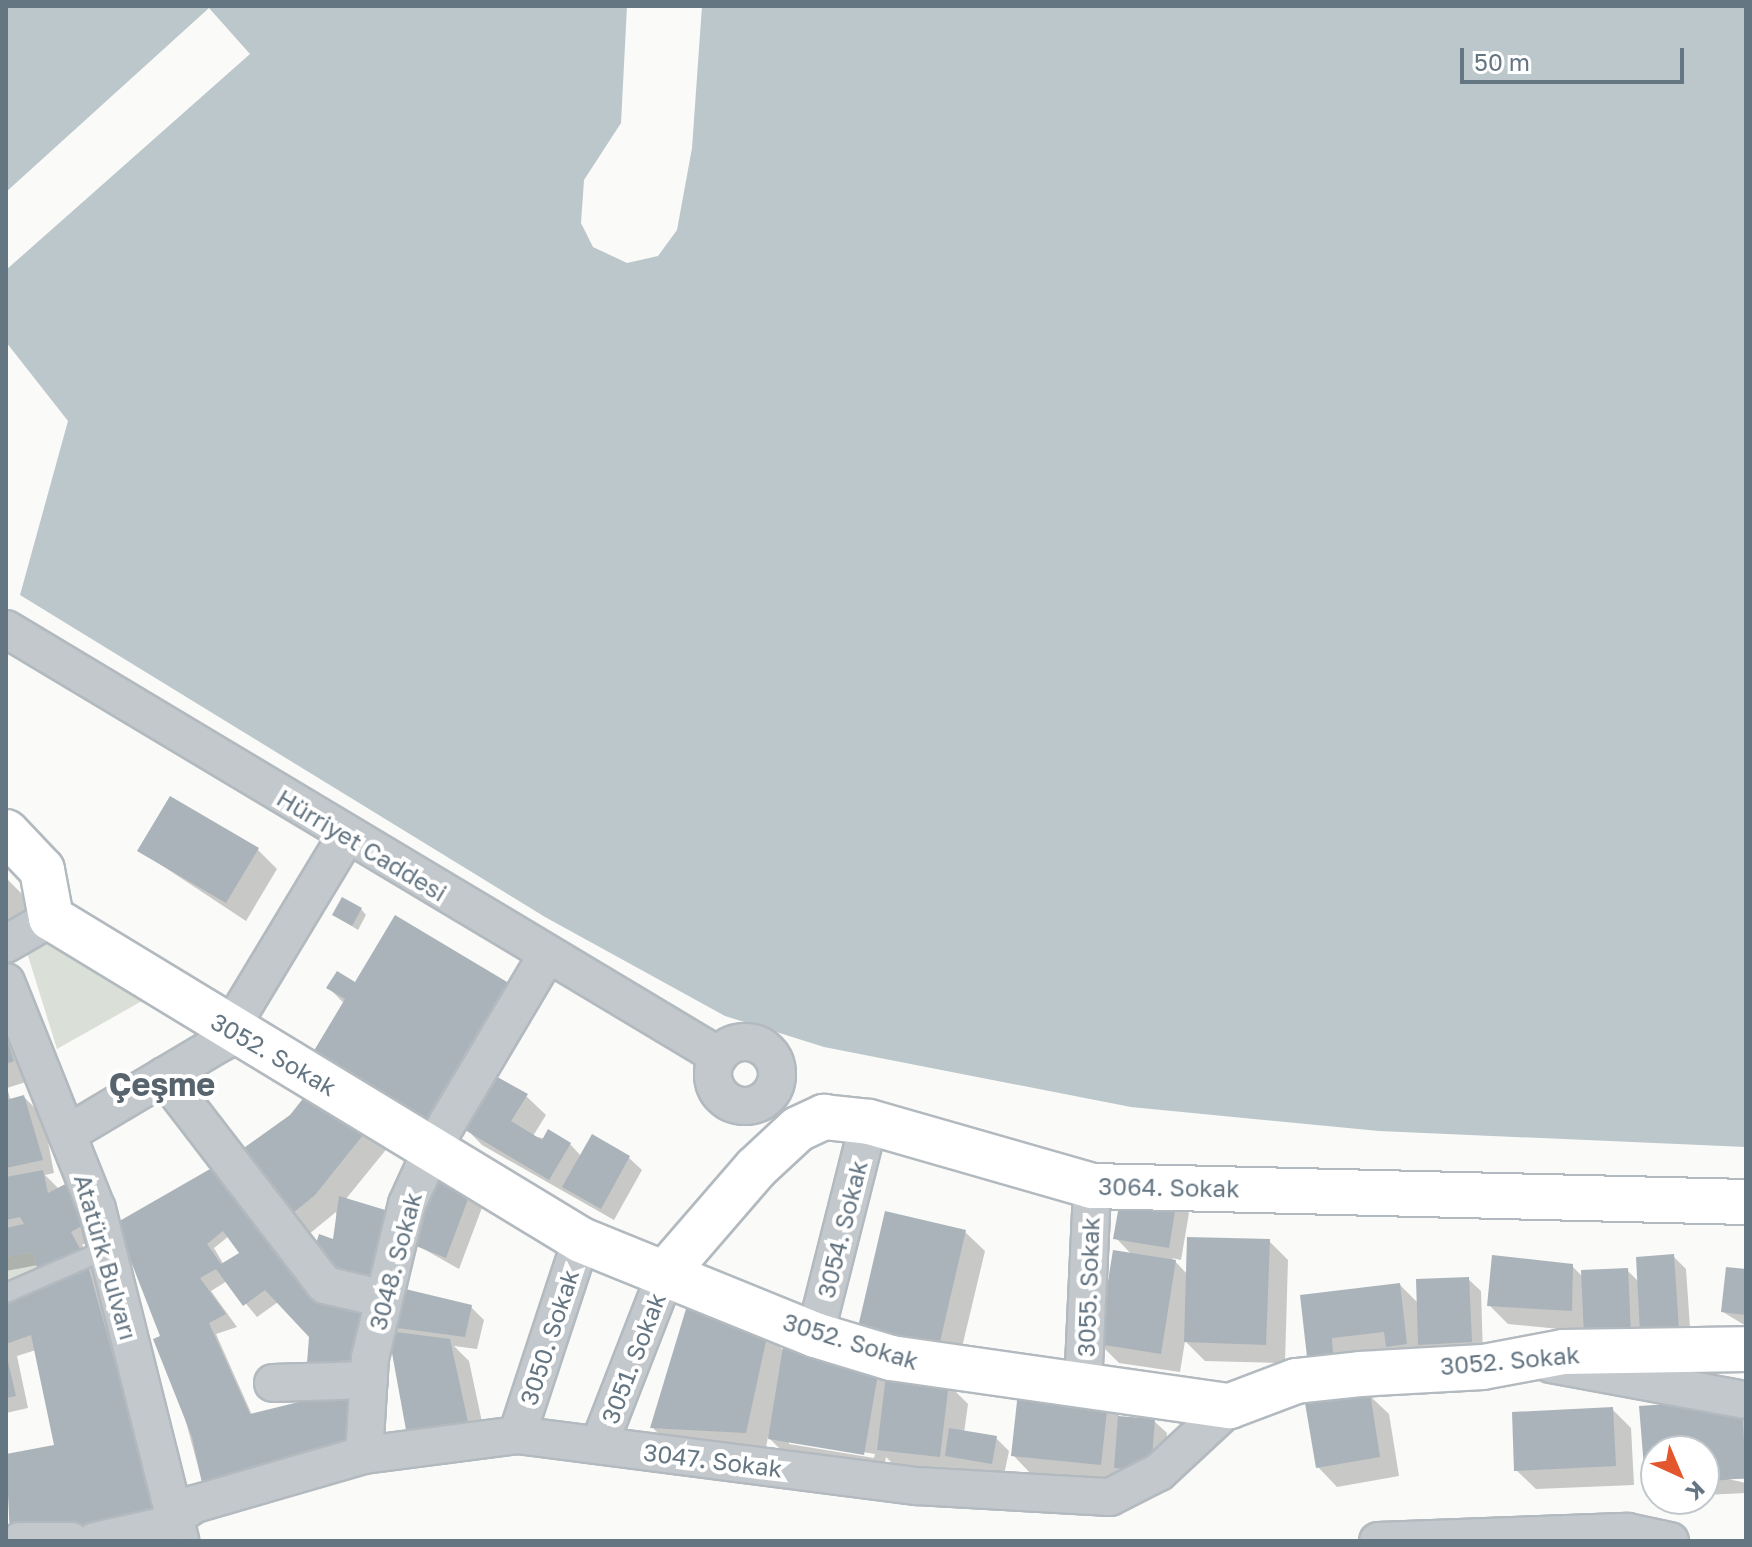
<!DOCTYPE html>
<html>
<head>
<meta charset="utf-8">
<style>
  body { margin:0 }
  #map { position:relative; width:1752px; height:1547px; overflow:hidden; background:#fafaf8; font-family:"Golos Text",sans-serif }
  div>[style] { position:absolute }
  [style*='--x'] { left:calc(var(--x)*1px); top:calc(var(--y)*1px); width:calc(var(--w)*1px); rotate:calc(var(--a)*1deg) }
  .green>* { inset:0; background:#dadfd7 }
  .water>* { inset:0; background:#bbc7cb }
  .shadow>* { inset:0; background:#0003 }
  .building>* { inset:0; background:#aab3b9 }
  .roads { filter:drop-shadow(2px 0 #b3babf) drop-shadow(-2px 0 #b3babf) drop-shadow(0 2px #b3babf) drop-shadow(0 -2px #b3babf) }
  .lane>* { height:18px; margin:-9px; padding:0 9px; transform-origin:9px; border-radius:9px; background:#c3c8cc }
  .street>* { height:36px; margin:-18px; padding:0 18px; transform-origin:18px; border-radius:18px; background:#c3c8cc }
  .street>.ring { margin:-18px; padding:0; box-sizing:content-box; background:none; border:36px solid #c3c8cc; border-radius:50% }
  .secondary>* { height:44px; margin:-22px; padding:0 22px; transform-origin:22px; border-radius:22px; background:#fff }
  span { translate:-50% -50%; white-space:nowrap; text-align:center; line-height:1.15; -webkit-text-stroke:8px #fff; paint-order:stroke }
  .street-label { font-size:24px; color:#657683 }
  .district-label { font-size:32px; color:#57646e; font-weight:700 }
  .frame { position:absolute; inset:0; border:8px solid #657683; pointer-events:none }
  .north { position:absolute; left:1640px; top:1435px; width:80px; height:80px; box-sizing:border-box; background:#fff; border:2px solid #c1c8cd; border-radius:50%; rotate:136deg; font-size:22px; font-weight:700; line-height:32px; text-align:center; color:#657683 }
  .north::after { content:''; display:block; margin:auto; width:28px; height:36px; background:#e4572e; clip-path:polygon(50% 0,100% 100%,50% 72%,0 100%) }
  .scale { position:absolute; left:1460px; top:48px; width:224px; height:36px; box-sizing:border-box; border:4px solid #657683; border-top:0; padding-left:10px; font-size:24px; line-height:28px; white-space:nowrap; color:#657683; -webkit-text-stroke:6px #fff; paint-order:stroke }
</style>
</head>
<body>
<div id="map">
  <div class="green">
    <i style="clip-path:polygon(42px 933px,149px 997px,57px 1049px,24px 943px)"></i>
    <i style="clip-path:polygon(32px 1252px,41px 1281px,6px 1286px,6px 1257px)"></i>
  </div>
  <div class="water">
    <i style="clip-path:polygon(6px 6px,627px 6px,621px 123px,584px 180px,581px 223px,593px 247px,627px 263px,658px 256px,677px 230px,692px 148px,702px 6px,1746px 6px,1746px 1147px,1379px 1131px,1131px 1107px,824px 1047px,725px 1016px,545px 917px,20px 595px,68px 421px,6px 342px,6px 270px,250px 54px,209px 8px,6px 192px)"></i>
  </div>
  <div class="shadow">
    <i style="clip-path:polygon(258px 850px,277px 869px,246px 921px,140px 851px)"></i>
    <i style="clip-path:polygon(6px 878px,28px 900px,33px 921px,6px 950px)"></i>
    <i style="clip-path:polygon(361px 909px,366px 915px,358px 930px,334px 915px)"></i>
    <i style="clip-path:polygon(354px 984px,518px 991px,537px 1010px,472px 1099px,526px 1096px,546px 1115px,533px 1136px,570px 1144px,581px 1156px,593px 1137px,629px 1158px,642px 1170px,614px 1220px,482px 1145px,329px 988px)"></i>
    <i style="clip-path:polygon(6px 1032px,23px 1049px,32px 1080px,7px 1088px,11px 1101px,24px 1097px,43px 1116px,54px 1173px,45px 1175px,103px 1233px,82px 1245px,107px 1287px,133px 1420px,12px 1535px,6px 1457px,56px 1447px,39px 1349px,17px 1356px,28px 1408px,6px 1413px,6px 1303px,48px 1285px,38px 1265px,6px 1271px)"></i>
    <i style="clip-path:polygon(309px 1093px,389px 1146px,345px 1200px,341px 1243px,336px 1212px,303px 1239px,284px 1220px,291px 1117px)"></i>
    <i style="clip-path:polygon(evenodd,224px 1164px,366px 1372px,322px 1374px,309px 1362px,312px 1336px,278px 1302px,257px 1317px,227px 1281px,211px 1291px,237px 1327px,216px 1334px,252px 1415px,353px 1401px,206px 1496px,163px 1337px,224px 1164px,229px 1236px,241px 1253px,224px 1265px,214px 1248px,229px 1236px)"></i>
    <i style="clip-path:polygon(435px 1167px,486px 1197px,459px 1269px,413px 1243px)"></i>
    <i style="clip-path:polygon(1176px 1201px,1189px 1213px,1181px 1260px,1172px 1258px,1188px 1275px,1269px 1241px,1288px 1260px,1285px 1363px,1205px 1361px,1185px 1341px,1180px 1372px,1119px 1363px,1100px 1344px,1132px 1255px,1116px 1238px)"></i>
    <i style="clip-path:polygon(965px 1232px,985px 1251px,958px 1364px,860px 1326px)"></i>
    <i style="clip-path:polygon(1673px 1256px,1686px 1269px,1691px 1342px,1508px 1324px,1489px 1305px,1572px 1266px,1583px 1277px,1627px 1270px,1639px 1282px)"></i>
    <i style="clip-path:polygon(1746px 1271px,1746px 1326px,1723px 1312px)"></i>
    <i style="clip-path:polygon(1468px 1279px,1481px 1291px,1483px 1354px,1433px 1357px,1424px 1348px,1426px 1363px,1328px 1375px,1309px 1356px,1400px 1285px,1419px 1304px)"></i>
    <i style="clip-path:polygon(471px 1307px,484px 1320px,477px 1349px,454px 1346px,469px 1361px,486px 1441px,427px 1449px,407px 1429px,400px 1335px,392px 1327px)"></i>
    <i style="clip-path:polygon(evenodd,767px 1334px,784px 1351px,948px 1384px,968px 1404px,964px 1433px,996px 1438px,1009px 1451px,1004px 1475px,898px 1469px,886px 1457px,883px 1473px,789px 1458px,768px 1437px,765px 1452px,672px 1447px,653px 1428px,767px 1334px,789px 1440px,875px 1454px,874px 1458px,789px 1444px,789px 1440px)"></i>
    <i style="clip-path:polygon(1369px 1395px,1389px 1414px,1399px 1476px,1337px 1487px,1318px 1467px)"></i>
    <i style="clip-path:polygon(1107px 1403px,1122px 1419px,1154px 1421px,1167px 1433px,1163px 1483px,1032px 1475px,1013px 1455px)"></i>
    <i style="clip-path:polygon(1700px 1404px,1746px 1413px,1746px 1479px,1728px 1479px,1746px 1483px,1746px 1493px,1704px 1495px,1704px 1451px,1656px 1451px,1656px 1488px,1647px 1480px,1641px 1408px)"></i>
    <i style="clip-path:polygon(1612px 1409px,1631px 1428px,1634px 1485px,1536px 1489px,1516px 1470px)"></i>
  </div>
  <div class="building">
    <i style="clip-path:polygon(170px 796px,259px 848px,226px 903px,137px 851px)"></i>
    <i style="clip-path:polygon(342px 897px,362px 908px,352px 926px,332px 915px)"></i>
    <i style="clip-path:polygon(395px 915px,519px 989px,432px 1132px,309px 1059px,345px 999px,326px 988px,337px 971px,355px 982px)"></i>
    <i style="clip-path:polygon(6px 1037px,14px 1061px,6px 1064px)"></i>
    <i style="clip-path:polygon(492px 1074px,528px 1094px,511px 1121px,542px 1140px,548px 1129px,571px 1143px,549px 1180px,460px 1127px)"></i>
    <i style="clip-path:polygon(309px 1091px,371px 1125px,315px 1195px,282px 1222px,234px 1155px,290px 1115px)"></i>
    <i style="clip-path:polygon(24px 1095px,43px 1160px,6px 1168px,6px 1100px)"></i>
    <i style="clip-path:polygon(592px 1134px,630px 1156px,601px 1209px,562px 1187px)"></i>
    <i style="clip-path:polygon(evenodd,224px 1161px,300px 1264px,375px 1301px,354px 1360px,307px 1363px,309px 1337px,265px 1290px,243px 1306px,216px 1269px,200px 1278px,226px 1314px,209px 1323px,250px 1414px,315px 1398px,353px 1399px,359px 1445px,205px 1497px,192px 1437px,153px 1339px,160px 1336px,116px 1223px,224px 1161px,223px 1231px,239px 1253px,221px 1264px,207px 1244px,223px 1231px)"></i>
    <i style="clip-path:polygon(434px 1164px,474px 1183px,446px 1258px,411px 1244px)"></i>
    <i style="clip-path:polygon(43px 1170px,48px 1193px,75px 1179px,92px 1220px,71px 1232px,85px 1258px,41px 1281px,32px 1252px,6px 1257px,6px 1228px,24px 1224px,20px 1217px,6px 1220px,6px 1177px)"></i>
    <i style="clip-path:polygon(1122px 1189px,1177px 1199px,1169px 1248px,1113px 1239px)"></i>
    <i style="clip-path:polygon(339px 1196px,392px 1212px,370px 1286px,339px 1277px,315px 1247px,319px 1234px,333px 1239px)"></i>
    <i style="clip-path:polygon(885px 1211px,966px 1230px,939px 1346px,858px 1327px)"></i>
    <i style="clip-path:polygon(1187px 1237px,1270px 1239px,1266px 1345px,1184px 1342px)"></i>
    <i style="clip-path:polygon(1113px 1250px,1176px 1260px,1161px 1354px,1098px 1344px)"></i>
    <i style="clip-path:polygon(1674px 1254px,1679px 1330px,1640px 1332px,1636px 1257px)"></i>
    <i style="clip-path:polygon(1492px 1255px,1573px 1264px,1572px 1311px,1487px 1306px)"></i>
    <i style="clip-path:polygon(88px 1266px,158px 1517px,73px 1538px,10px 1536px,6px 1454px,54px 1445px,31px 1335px,6px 1344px,6px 1301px)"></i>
    <i style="clip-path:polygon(1726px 1267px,1746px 1269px,1746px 1315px,1721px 1312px)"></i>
    <i style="clip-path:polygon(1628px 1268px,1631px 1334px,1584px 1336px,1581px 1270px)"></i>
    <i style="clip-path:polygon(1469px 1277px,1472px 1342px,1418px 1345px,1416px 1279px)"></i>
    <i style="clip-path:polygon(1400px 1283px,1407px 1344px,1386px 1347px,1384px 1332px,1332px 1338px,1333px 1354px,1307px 1357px,1300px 1295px)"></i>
    <i style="clip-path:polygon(401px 1288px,472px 1305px,465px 1337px,390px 1327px)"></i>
    <i style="clip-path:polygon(692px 1289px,768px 1332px,746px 1433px,650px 1428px)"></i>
    <i style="clip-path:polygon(388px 1331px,450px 1339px,468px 1422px,406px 1430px)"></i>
    <i style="clip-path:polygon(783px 1347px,880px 1362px,864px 1455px,768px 1439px)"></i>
    <i style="clip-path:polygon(6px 1353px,16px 1396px,6px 1398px)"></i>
    <i style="clip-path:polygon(886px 1375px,949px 1382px,940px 1457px,877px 1450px)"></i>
    <i style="clip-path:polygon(1018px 1392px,1108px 1401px,1101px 1465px,1011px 1456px)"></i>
    <i style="clip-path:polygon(1370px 1393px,1380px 1457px,1316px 1468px,1305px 1403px)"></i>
    <i style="clip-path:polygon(1700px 1402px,1705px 1411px,1742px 1407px,1746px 1478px,1713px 1481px,1704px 1475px,1704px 1451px,1656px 1451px,1656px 1479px,1645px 1480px,1639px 1406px)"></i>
    <i style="clip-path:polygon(1613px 1407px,1616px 1466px,1514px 1471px,1512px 1412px)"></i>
    <i style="clip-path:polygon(1118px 1416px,1155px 1419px,1151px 1471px,1114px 1468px)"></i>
    <i style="clip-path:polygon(949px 1428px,997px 1436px,992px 1464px,945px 1456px)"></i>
  </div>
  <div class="roads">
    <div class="lane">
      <i style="--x:6;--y:1293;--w:110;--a:-23.5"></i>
    </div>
    <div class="street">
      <i style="--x:6;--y:629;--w:831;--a:30.92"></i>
      <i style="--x:6;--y:944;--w:52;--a:-30"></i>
      <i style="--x:6;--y:982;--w:245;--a:68.2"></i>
      <i style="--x:97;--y:1209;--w:341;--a:75.9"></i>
      <i class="ring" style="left:713px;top:1042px;width:28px;height:28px"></i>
      <i style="--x:164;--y:1076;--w:264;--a:52.4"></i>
      <i style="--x:325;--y:1285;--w:57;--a:13.1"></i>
      <i style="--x:67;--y:1134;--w:180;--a:-30.7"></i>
      <i style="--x:222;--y:1042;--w:242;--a:-58.9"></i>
      <i style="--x:815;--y:1335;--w:220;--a:-75.8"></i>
      <i style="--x:1551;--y:1364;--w:198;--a:10.5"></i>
      <i style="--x:273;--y:1383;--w:96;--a:-1.8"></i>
      <i style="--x:1083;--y:1388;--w:202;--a:-87.4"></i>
      <i style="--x:517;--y:1435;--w:205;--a:-71.8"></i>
      <i style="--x:599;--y:1445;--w:187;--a:-68.7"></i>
      <i style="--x:364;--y:1455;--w:97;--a:-86.5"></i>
      <i style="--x:370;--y:1358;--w:158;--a:-76.5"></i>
      <i style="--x:407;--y:1204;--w:63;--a:-65.5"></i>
      <i style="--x:433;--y:1147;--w:221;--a:-59.3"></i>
      <i style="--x:20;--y:1541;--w:51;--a:0"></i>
      <i style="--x:95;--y:1541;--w:69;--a:-12.6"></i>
      <i style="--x:162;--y:1526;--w:40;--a:-34"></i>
      <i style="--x:195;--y:1504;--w:176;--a:-16.2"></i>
      <i style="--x:364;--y:1455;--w:154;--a:-7.4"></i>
      <i style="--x:517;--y:1435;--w:403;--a:7.3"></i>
      <i style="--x:917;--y:1486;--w:193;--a:3.3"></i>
      <i style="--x:1110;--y:1497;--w:55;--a:-27"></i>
      <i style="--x:1159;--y:1472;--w:97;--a:-42.9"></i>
      <i style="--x:1378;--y:1541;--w:250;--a:-2.1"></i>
      <i style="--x:1628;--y:1532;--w:43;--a:12.1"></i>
    </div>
    <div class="secondary">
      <i style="--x:6;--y:832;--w:52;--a:46.5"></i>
      <i style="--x:42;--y:870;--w:49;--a:79.4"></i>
      <i style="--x:51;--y:918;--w:620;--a:31.28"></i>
      <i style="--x:581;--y:1240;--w:253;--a:22.1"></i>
      <i style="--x:815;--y:1335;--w:79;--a:16.8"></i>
      <i style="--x:891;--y:1358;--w:342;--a:8.1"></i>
      <i style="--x:1230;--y:1406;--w:71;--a:-20.7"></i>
      <i style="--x:1296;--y:1381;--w:64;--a:-6.2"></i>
      <i style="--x:1360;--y:1374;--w:123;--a:-3.3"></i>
      <i style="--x:1483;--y:1367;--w:81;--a:-10.6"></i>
      <i style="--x:1563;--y:1352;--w:183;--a:-0.9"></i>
      <i style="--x:667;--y:1271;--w:136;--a:-49.2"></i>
      <i style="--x:756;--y:1168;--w:57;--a:-42.9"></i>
      <i style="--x:798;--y:1129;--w:29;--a:-25"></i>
      <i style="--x:824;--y:1117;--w:45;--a:6.3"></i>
      <i style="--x:869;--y:1122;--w:232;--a:16"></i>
      <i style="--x:1092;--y:1186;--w:654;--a:1.4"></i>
    </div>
  </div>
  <div class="street-label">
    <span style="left:362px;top:845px;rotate:31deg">Hürriyet Caddesi</span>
    <span style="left:274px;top:1054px;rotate:30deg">3052. Sokak</span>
    <span style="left:1169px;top:1187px;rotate:1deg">3064. Sokak</span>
    <span style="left:842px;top:1229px;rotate:-76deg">3054. Sokak</span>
    <span style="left:106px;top:1257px;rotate:74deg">Atatürk Bulvarı</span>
    <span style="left:395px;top:1261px;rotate:-75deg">3048. Sokak</span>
    <span style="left:1088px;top:1287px;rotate:-88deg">3055. Sokak</span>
    <span style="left:549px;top:1337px;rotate:-72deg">3050. Sokak</span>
    <span style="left:851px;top:1341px;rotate:17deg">3052. Sokak</span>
    <span style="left:633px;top:1358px;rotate:-69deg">3051. Sokak</span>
    <span style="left:1510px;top:1360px;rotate:-5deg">3052. Sokak</span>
    <span style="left:713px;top:1460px;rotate:7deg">3047. Sokak</span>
  </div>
  <div class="district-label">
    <span style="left:162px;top:1084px">Çeşme</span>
  </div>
  <div class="frame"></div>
  <div class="north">K</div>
  <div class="scale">50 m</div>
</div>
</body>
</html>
